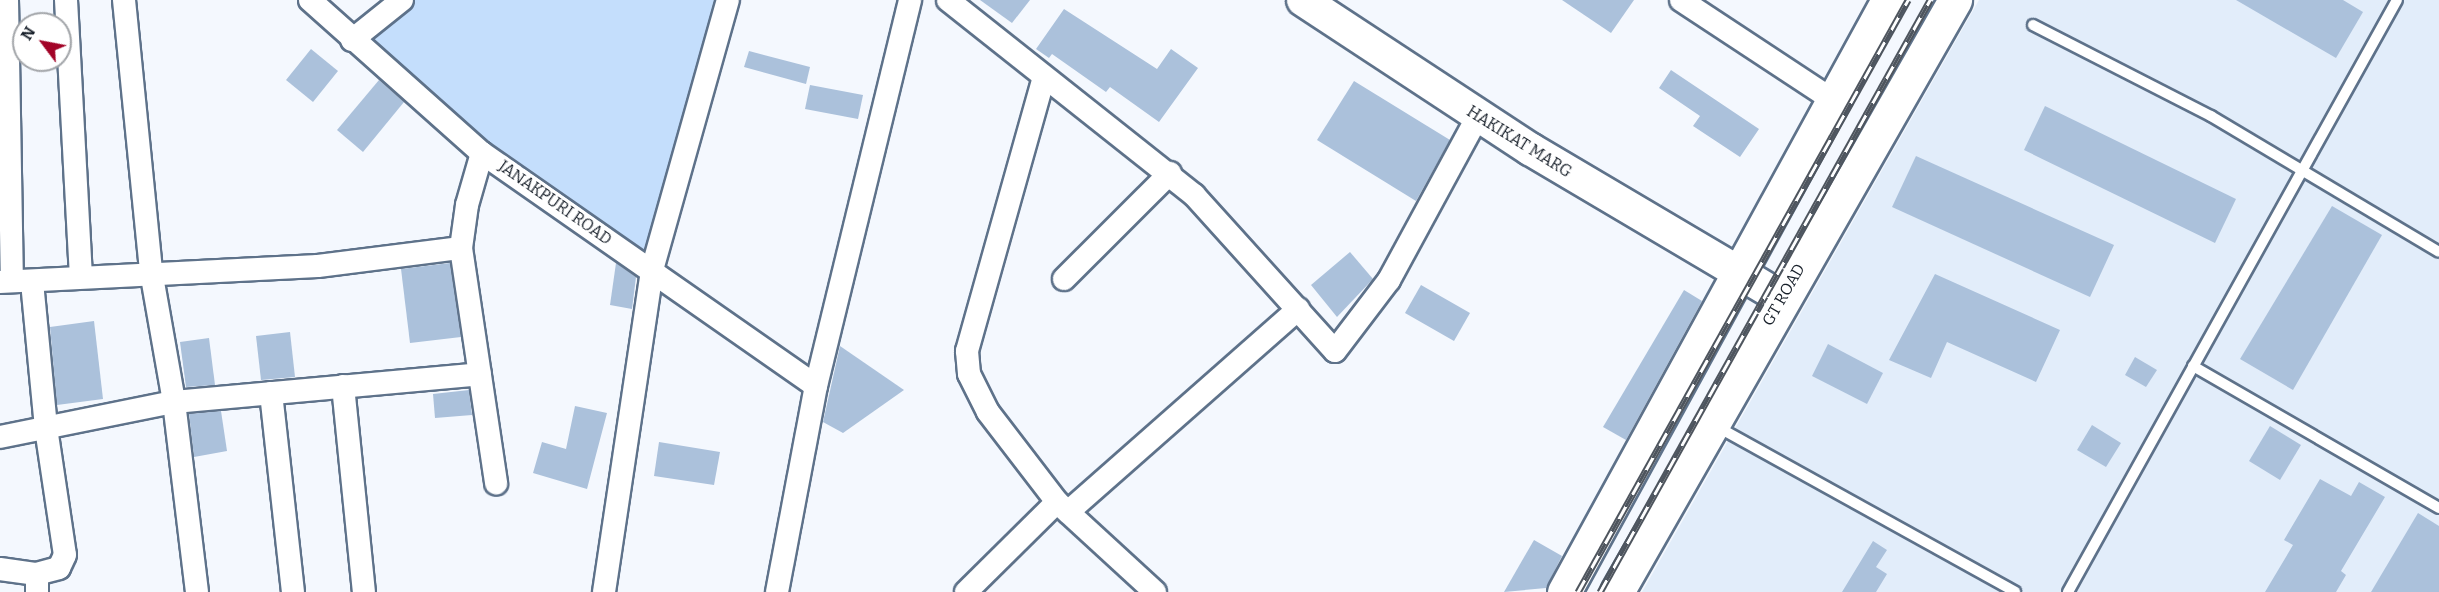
<!DOCTYPE html>
<html>
<head>
<meta charset="utf-8">
<style>
  body { margin:0 }
  #map { position:relative; width:2439px; height:592px; overflow:hidden; background:#f4f8fe; font-family:Bitter,serif }
  div>[style] { position:absolute }
  [style*='--x'] { left:calc(var(--x)*1px); top:calc(var(--y)*1px); width:calc(var(--w)*1px); rotate:calc(var(--a)*1deg) }
  .built>* { inset:0; background:#e2edfa }
  .green>* { inset:0; background:#c4defc }
  .building>* { inset:0; background:#abc1db }
  .roads { filter:drop-shadow(2px 0 #5e728a) drop-shadow(-2px 0 #5e728a) drop-shadow(0 2px #5e728a) drop-shadow(0 -2px #5e728a) }
  .lane>* { height:10px; margin:-5px; padding:0 5px; transform-origin:5px; border-radius:5px; background:#fff }
  .street>* { height:22px; margin:-11px; padding:0 11px; transform-origin:11px; border-radius:11px; background:#fff }
  .secondary>* { height:32px; margin:-16px; padding:0 16px; transform-origin:16px; border-radius:16px; background:#fff }
  .highway>* { height:33px; margin:-16.5px; padding:0 16.5px; transform-origin:16.5px; border-radius:16.5px; background:#fff }
  .rail>* { height:7px; margin-top:-3.5px; transform-origin:0; background:repeating-linear-gradient(90deg,#fff 0 14px,#4e555e 0 28px); box-sizing:border-box; border-block:2px solid #4e555e }
  span { translate:-50% -50%; white-space:nowrap; text-align:center; line-height:1.15; -webkit-text-stroke:6px #fff; paint-order:stroke }
  .street-label { font-size:16px; color:#171f29 }
  .north { position:absolute; left:12px; top:12px; width:60px; height:60px; box-sizing:border-box; background:#fff; border:2px solid #a2a5a9; border-radius:50%; rotate:302deg; font-size:16px; font-weight:700; line-height:24px; text-align:center; color:#171f29 }
  .north::after { content:''; display:block; margin:auto; width:21px; height:27px; background:#a20327; clip-path:polygon(50% 0,100% 100%,50% 72%,0 100%) }
</style>
</head>
<body>
<div id="map">
  <div class="built">
    <i style="clip-path:polygon(1979px 0,2439px 0,2439px 592px,1642px 592px)"></i>
  </div>
  <div class="green">
    <i style="clip-path:polygon(402px 0,728px 0,652px 270px,352px 40px)"></i>
  </div>
  <div class="building">
    <i style="clip-path:polygon(980px 0,1030px 0,1012px 23px)"></i>
    <i style="clip-path:polygon(1562px 0,1634px 0,1611px 33px)"></i>
    <i style="clip-path:polygon(2236px 0,2343px 0,2363px 12px,2336px 58px)"></i>
    <i style="clip-path:polygon(1064px 9px,1157px 69px,1171px 49px,1198px 68px,1159px 122px,1110px 87px,1106px 92px,1052px 54px,1049px 58px,1036px 49px)"></i>
    <i style="clip-path:polygon(311px 49px,338px 71px,313px 102px,286px 80px)"></i>
    <i style="clip-path:polygon(749px 51px,810px 67px,806px 84px,744px 67px)"></i>
    <i style="clip-path:polygon(1671px 70px,1759px 129px,1740px 157px,1693px 126px,1700px 116px,1659px 88px)"></i>
    <i style="clip-path:polygon(379px 80px,404px 102px,363px 152px,337px 130px)"></i>
    <i style="clip-path:polygon(1354px 81px,1450px 140px,1416px 201px,1317px 140px)"></i>
    <i style="clip-path:polygon(810px 85px,863px 95px,858px 119px,805px 109px)"></i>
    <i style="clip-path:polygon(2045px 106px,2236px 199px,2215px 243px,2024px 150px)"></i>
    <i style="clip-path:polygon(1916px 156px,2114px 245px,2090px 297px,1892px 207px)"></i>
    <i style="clip-path:polygon(2332px 206px,2382px 235px,2293px 390px,2240px 359px)"></i>
    <i style="clip-path:polygon(1350px 252px,1373px 279px,1337px 317px,1311px 285px)"></i>
    <i style="clip-path:polygon(450px 263px,461px 337px,410px 343px,401px 269px)"></i>
    <i style="clip-path:polygon(616px 263px,636px 277px,632px 309px,610px 305px)"></i>
    <i style="clip-path:polygon(1935px 274px,2060px 330px,2036px 382px,1947px 342px,1931px 378px,1889px 360px)"></i>
    <i style="clip-path:polygon(1421px 285px,1470px 313px,1454px 341px,1405px 313px)"></i>
    <i style="clip-path:polygon(1684px 290px,1702px 301px,1626px 440px,1603px 427px)"></i>
    <i style="clip-path:polygon(94px 321px,103px 399px,57px 405px,50px 327px)"></i>
    <i style="clip-path:polygon(290px 332px,295px 377px,261px 380px,256px 336px)"></i>
    <i style="clip-path:polygon(209px 338px,215px 385px,186px 387px,180px 342px)"></i>
    <i style="clip-path:polygon(1828px 344px,1883px 373px,1867px 404px,1812px 376px)"></i>
    <i style="clip-path:polygon(840px 346px,904px 390px,843px 433px,823px 422px)"></i>
    <i style="clip-path:polygon(2135px 357px,2157px 370px,2146px 387px,2125px 375px)"></i>
    <i style="clip-path:polygon(469px 390px,472px 415px,435px 418px,433px 394px)"></i>
    <i style="clip-path:polygon(575px 406px,607px 413px,587px 489px,533px 473px,542px 442px,566px 449px)"></i>
    <i style="clip-path:polygon(221px 411px,227px 451px,194px 457px,189px 414px)"></i>
    <i style="clip-path:polygon(2092px 425px,2121px 443px,2106px 467px,2077px 450px)"></i>
    <i style="clip-path:polygon(2270px 426px,2301px 445px,2280px 480px,2249px 461px)"></i>
    <i style="clip-path:polygon(659px 442px,720px 452px,714px 485px,654px 476px)"></i>
    <i style="clip-path:polygon(2320px 479px,2351px 496px,2359px 482px,2385px 497px,2341px 571px,2346px 575px,2336px 592px,2265px 592px,2293px 545px,2284px 540px)"></i>
    <i style="clip-path:polygon(2418px 513px,2439px 526px,2439px 592px,2371px 592px)"></i>
    <i style="clip-path:polygon(1534px 540px,1562px 556px,1546px 588px,1504px 592px)"></i>
    <i style="clip-path:polygon(1873px 541px,1887px 550px,1876px 567px,1887px 574px,1876px 592px,1842px 592px)"></i>
  </div>
  <div class="roads">
    <div class="lane">
      <i style="--x:2033;--y:25;--w:200;--a:27.1"></i>
      <i style="--x:2211;--y:116;--w:265;--a:30.8"></i>
      <i style="--x:2193;--y:366;--w:284;--a:30"></i>
      <i style="--x:1716;--y:426;--w:342;--a:29"></i>
      <i style="--x:2068;--y:592;--w:677;--a:-60.94"></i>
    </div>
    <div class="street">
      <i style="--x:7;--y:0;--w:281;--a:89"></i>
      <i style="--x:66;--y:0;--w:277;--a:86.9"></i>
      <i style="--x:124;--y:0;--w:272;--a:84.3"></i>
      <i style="--x:151;--y:271;--w:133;--a:80"></i>
      <i style="--x:174;--y:402;--w:191;--a:83.1"></i>
      <i style="--x:310;--y:0;--w:230;--a:41.7"></i>
      <i style="--x:482;--y:153;--w:407;--a:34.9"></i>
      <i style="--x:948;--y:0;--w:314;--a:38.4"></i>
      <i style="--x:1194;--y:195;--w:210;--a:47.9"></i>
      <i style="--x:1335;--y:351;--w:89;--a:-52.7"></i>
      <i style="--x:1389;--y:280;--w:187;--a:-61.5"></i>
      <i style="--x:1681;--y:0;--w:180;--a:33.4"></i>
      <i style="--x:352;--y:40;--w:64;--a:-38.7"></i>
      <i style="--x:1044;--y:77;--w:285;--a:105.7"></i>
      <i style="--x:967;--y:351;--w:23;--a:85"></i>
      <i style="--x:969;--y:374;--w:42;--a:63.4"></i>
      <i style="--x:988;--y:412;--w:113;--a:52.5"></i>
      <i style="--x:1057;--y:502;--w:133;--a:42.6"></i>
      <i style="--x:482;--y:153;--w:54;--a:106.1"></i>
      <i style="--x:467;--y:205;--w:43;--a:97.9"></i>
      <i style="--x:461;--y:248;--w:238;--a:81.5"></i>
      <i style="--x:1064;--y:279;--w:150;--a:-45"></i>
      <i style="--x:0;--y:282;--w:318;--a:-2.9"></i>
      <i style="--x:318;--y:266;--w:144;--a:-7.2"></i>
      <i style="--x:32;--y:282;--w:147;--a:84.5"></i>
      <i style="--x:46;--y:428;--w:128;--a:81.5"></i>
      <i style="--x:65;--y:555;--w:14;--a:115"></i>
      <i style="--x:59;--y:568;--w:23;--a:165"></i>
      <i style="--x:37;--y:574;--w:18;--a:90"></i>
      <i style="--x:343;--y:386;--w:207;--a:84.2"></i>
      <i style="--x:271;--y:393;--w:200;--a:83.7"></i>
      <i style="--x:0;--y:437;--w:177;--a:-11.4"></i>
      <i style="--x:174;--y:402;--w:307;--a:-5.2"></i>
      <i style="--x:1068;--y:512;--w:307;--a:-41.4"></i>
      <i style="--x:0;--y:569;--w:37;--a:8"></i>
      <i style="--x:604;--y:592;--w:326;--a:-81.5"></i>
      <i style="--x:652;--y:270;--w:280;--a:-74.3"></i>
      <i style="--x:777;--y:592;--w:210;--a:-79.3"></i>
      <i style="--x:816;--y:386;--w:397;--a:-76.3"></i>
      <i style="--x:966;--y:592;--w:128;--a:-44.7"></i>
    </div>
    <div class="secondary">
      <i style="--x:1303;--y:0;--w:272;--a:33.3"></i>
      <i style="--x:1530;--y:149;--w:293;--a:30.6"></i>
    </div>
    <div class="highway">
      <i style="--x:1564;--y:592;--w:675;--a:-61.31"></i>
      <i style="--x:1617;--y:592;--w:682;--a:-60.28"></i>
    </div>
  </div>
  <div class="rail">
    <i style="--x:1578;--y:592;--w:678;--a:-60.86"></i>
    <i style="--x:1600;--y:592;--w:678;--a:-60.86"></i>
  </div>
  <div class="street-label">
    <span style="left:1519px;top:142px;rotate:32deg">HAKIKAT MARG</span>
    <span style="left:555px;top:203px;rotate:35deg">JANAKPURI ROAD</span>
    <span style="left:1784px;top:295px;rotate:-60deg">GT ROAD</span>
  </div>
  <div class="north">N</div>
</div>
</body>
</html>
